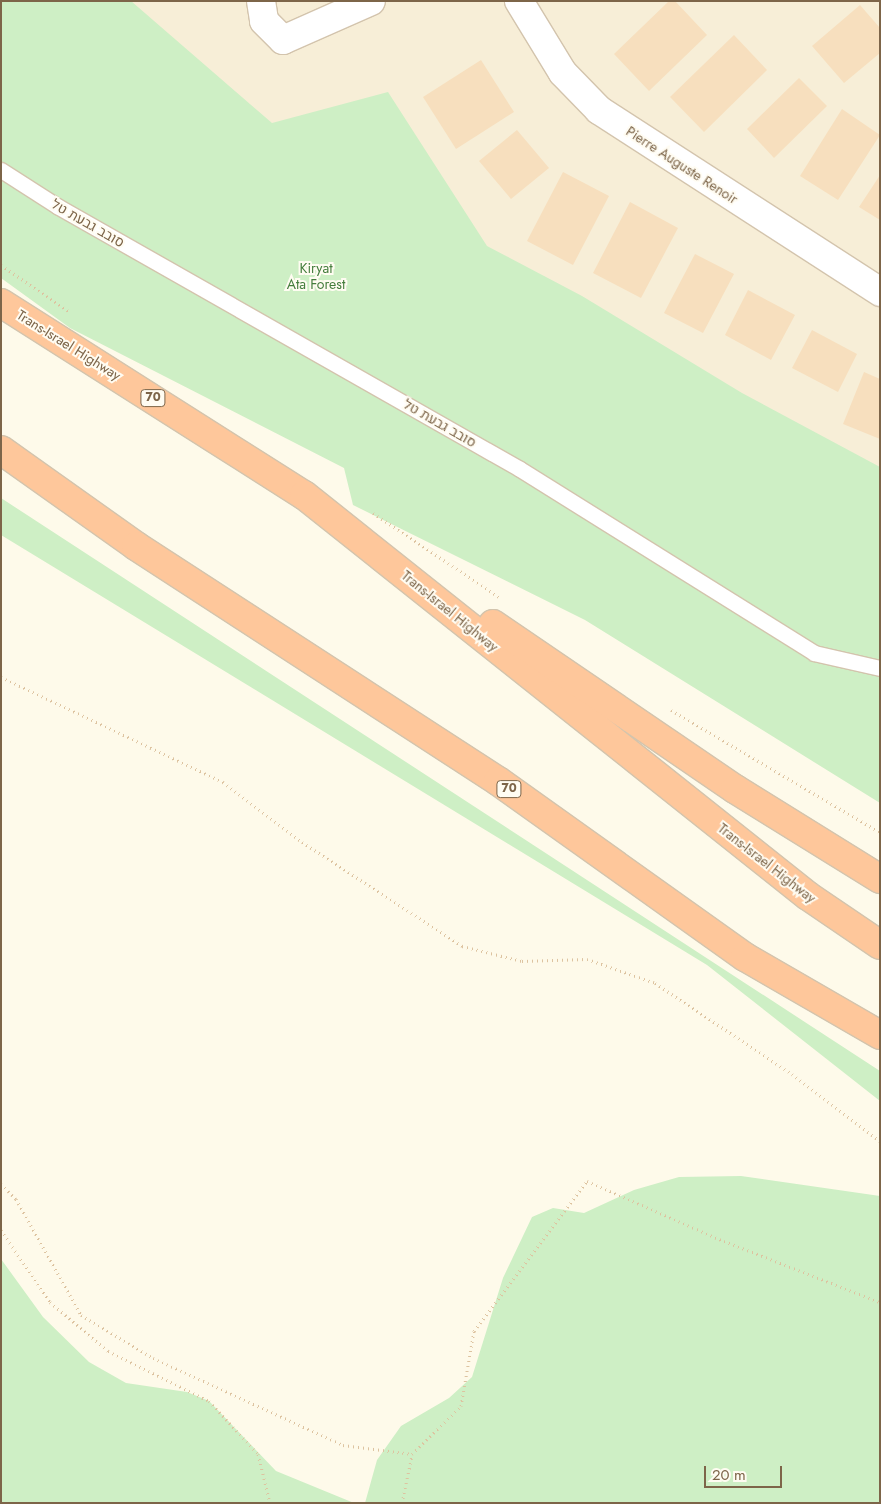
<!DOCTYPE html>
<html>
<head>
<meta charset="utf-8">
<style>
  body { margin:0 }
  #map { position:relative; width:881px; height:1504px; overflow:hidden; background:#fefaea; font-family:Jost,Heebo,sans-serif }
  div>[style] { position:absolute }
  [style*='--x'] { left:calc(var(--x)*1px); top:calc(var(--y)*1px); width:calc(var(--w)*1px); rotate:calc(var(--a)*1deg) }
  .residential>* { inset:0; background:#f7eed7 }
  .green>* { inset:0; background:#ceefc5 }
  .building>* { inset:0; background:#f7dfbe }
  .path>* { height:3px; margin-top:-1.5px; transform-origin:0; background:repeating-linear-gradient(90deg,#ddc3a0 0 1px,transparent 0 5px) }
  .roads { filter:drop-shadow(1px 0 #d3c4ad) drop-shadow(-1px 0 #d3c4ad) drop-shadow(0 1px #d3c4ad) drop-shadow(0 -1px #d3c4ad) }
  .lane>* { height:15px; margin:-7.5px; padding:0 7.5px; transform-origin:7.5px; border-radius:7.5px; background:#fff }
  .street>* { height:28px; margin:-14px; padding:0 14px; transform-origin:14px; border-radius:14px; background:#fff }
  .highway>* { height:28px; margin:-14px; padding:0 14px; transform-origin:14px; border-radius:14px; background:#fec79b }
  span { translate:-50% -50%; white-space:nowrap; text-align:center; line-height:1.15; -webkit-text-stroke:4px #fffcf2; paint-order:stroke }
  .shield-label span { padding:1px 4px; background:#fffcf2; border:1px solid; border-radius:4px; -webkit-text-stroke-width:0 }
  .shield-label { font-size:12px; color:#7d6549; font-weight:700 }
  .street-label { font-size:14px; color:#7d6549 }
  .park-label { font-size:14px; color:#447d3c }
  .frame { position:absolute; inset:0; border:2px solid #7d6549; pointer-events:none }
  .scale { position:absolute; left:704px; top:1466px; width:78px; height:22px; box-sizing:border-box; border:2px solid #7d6549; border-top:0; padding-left:6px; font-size:15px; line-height:18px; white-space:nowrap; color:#7d6549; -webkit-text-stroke:4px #fffcf2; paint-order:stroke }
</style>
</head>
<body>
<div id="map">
  <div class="residential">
    <i style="clip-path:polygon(15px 1px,880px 1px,880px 509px)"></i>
  </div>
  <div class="green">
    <i style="clip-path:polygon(1px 1px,131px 1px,272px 123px,388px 92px,487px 246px,582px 296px,742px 393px,880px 467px,880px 803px,585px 620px,353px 505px,344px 468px,70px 328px,1px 278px)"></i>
    <i style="clip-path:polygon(1px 498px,880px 1071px,880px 1101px,707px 965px,1px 535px)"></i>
    <i style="clip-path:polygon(741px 1176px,880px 1196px,880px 1503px,365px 1503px,377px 1460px,401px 1426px,449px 1398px,472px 1377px,503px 1278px,532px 1217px,553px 1208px,584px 1213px,634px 1190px,679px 1177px)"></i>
    <i style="clip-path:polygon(1px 1259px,43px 1317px,89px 1362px,126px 1383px,187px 1392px,209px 1401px,276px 1471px,354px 1503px,1px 1503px)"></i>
  </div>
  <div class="building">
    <i style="clip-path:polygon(669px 1px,675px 1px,707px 35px,649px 91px,614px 54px)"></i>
    <i style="clip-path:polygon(860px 5px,880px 28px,880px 53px,844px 83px,812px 46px)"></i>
    <i style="clip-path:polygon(734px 35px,767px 70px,704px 132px,670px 97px)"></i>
    <i style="clip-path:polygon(481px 60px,514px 112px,456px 149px,423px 97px)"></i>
    <i style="clip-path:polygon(799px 78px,827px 106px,774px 158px,747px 129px)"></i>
    <i style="clip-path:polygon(842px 109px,880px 135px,838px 200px,800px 176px)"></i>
    <i style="clip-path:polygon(517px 130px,549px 168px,511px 199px,479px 161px)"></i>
    <i style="clip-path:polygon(563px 172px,609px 196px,573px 265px,527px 241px)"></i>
    <i style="clip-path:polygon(880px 175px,880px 220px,859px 207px)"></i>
    <i style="clip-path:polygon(630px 202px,678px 228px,641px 298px,593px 273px)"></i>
    <i style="clip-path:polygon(695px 254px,734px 274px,703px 333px,664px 313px)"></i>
    <i style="clip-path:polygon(748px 290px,795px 315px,771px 360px,725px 335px)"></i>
    <i style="clip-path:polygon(812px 330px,857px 354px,838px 392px,792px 368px)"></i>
    <i style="clip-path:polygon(864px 372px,880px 379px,880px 439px,843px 424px)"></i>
  </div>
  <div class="path">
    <i style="--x:1;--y:265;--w:83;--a:34.3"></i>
    <i style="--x:373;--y:513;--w:151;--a:33.7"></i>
    <i style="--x:1;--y:677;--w:246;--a:25.3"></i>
    <i style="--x:223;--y:782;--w:99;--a:37.2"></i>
    <i style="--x:302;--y:842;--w:191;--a:33"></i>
    <i style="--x:462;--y:946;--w:62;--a:14"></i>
    <i style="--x:522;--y:961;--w:65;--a:-1.8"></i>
    <i style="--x:587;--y:959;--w:72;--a:19.4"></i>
    <i style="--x:655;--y:983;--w:164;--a:33.6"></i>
    <i style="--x:792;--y:1074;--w:111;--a:37.3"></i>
    <i style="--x:671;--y:710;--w:242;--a:30.3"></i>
    <i style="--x:1;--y:1184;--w:21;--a:45"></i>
    <i style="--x:16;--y:1199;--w:133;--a:60.7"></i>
    <i style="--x:81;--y:1315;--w:84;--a:30.8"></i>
    <i style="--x:153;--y:1358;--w:209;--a:24.6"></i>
    <i style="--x:343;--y:1445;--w:70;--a:7.4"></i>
    <i style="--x:412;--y:1454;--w:69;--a:-44.4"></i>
    <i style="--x:461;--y:1406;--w:76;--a:-80.2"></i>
    <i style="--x:474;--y:1331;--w:188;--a:-53"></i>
    <i style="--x:587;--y:1181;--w:150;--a:23.7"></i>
    <i style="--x:724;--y:1241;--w:168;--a:21.4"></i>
    <i style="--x:1;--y:1230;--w:87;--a:55.8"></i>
    <i style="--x:50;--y:1302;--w:76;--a:40.2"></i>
    <i style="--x:108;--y:1351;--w:113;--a:26.3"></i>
    <i style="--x:209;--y:1401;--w:72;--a:47.2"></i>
    <i style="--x:258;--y:1454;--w:50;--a:76.2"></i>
    <i style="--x:402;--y:1503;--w:49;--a:-78.2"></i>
  </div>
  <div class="roads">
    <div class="lane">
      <i style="--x:1;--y:170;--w:67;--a:32.7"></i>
      <i style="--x:57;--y:206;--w:532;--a:29.6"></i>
      <i style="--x:520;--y:469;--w:347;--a:32"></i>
      <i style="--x:814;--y:653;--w:68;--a:12.8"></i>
    </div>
    <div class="street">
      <i style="--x:261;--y:1;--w:20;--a:81"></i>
      <i style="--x:264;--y:21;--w:27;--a:45"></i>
      <i style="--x:283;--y:40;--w:96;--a:-23.9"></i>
      <i style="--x:519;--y:1;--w:84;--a:58.6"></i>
      <i style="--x:563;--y:73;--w:52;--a:45.8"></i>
      <i style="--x:599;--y:110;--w:335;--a:32.9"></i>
    </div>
    <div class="highway">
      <i style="--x:1;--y:303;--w:359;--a:32.4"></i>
      <i style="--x:304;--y:495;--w:644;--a:38.51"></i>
      <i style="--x:808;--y:896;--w:87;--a:34.2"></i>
      <i style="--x:1;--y:450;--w:166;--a:35.4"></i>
      <i style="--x:136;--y:546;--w:432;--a:33"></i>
      <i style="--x:498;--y:781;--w:303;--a:35.5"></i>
      <i style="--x:745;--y:957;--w:156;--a:30"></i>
      <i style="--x:493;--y:624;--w:293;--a:34.3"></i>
      <i style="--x:735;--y:789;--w:171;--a:31.8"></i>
    </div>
  </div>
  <div class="shield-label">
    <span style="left:153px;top:398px">70</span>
    <span style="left:509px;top:789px">70</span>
  </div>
  <div class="street-label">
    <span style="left:682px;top:165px;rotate:33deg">Pierre Auguste Renoir</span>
    <span style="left:88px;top:223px;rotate:30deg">סובב גבעת טל</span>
    <span style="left:69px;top:345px;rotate:32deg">Trans-Israel Highway</span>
    <span style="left:440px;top:423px;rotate:30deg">סובב גבעת טל</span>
    <span style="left:450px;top:611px;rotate:39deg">Trans-Israel Highway</span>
    <span style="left:767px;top:863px;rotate:38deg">Trans-Israel Highway</span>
  </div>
  <div class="park-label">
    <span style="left:316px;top:276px">Kiryat<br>Ata Forest</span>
  </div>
  <div class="frame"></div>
  <div class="scale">20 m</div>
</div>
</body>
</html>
